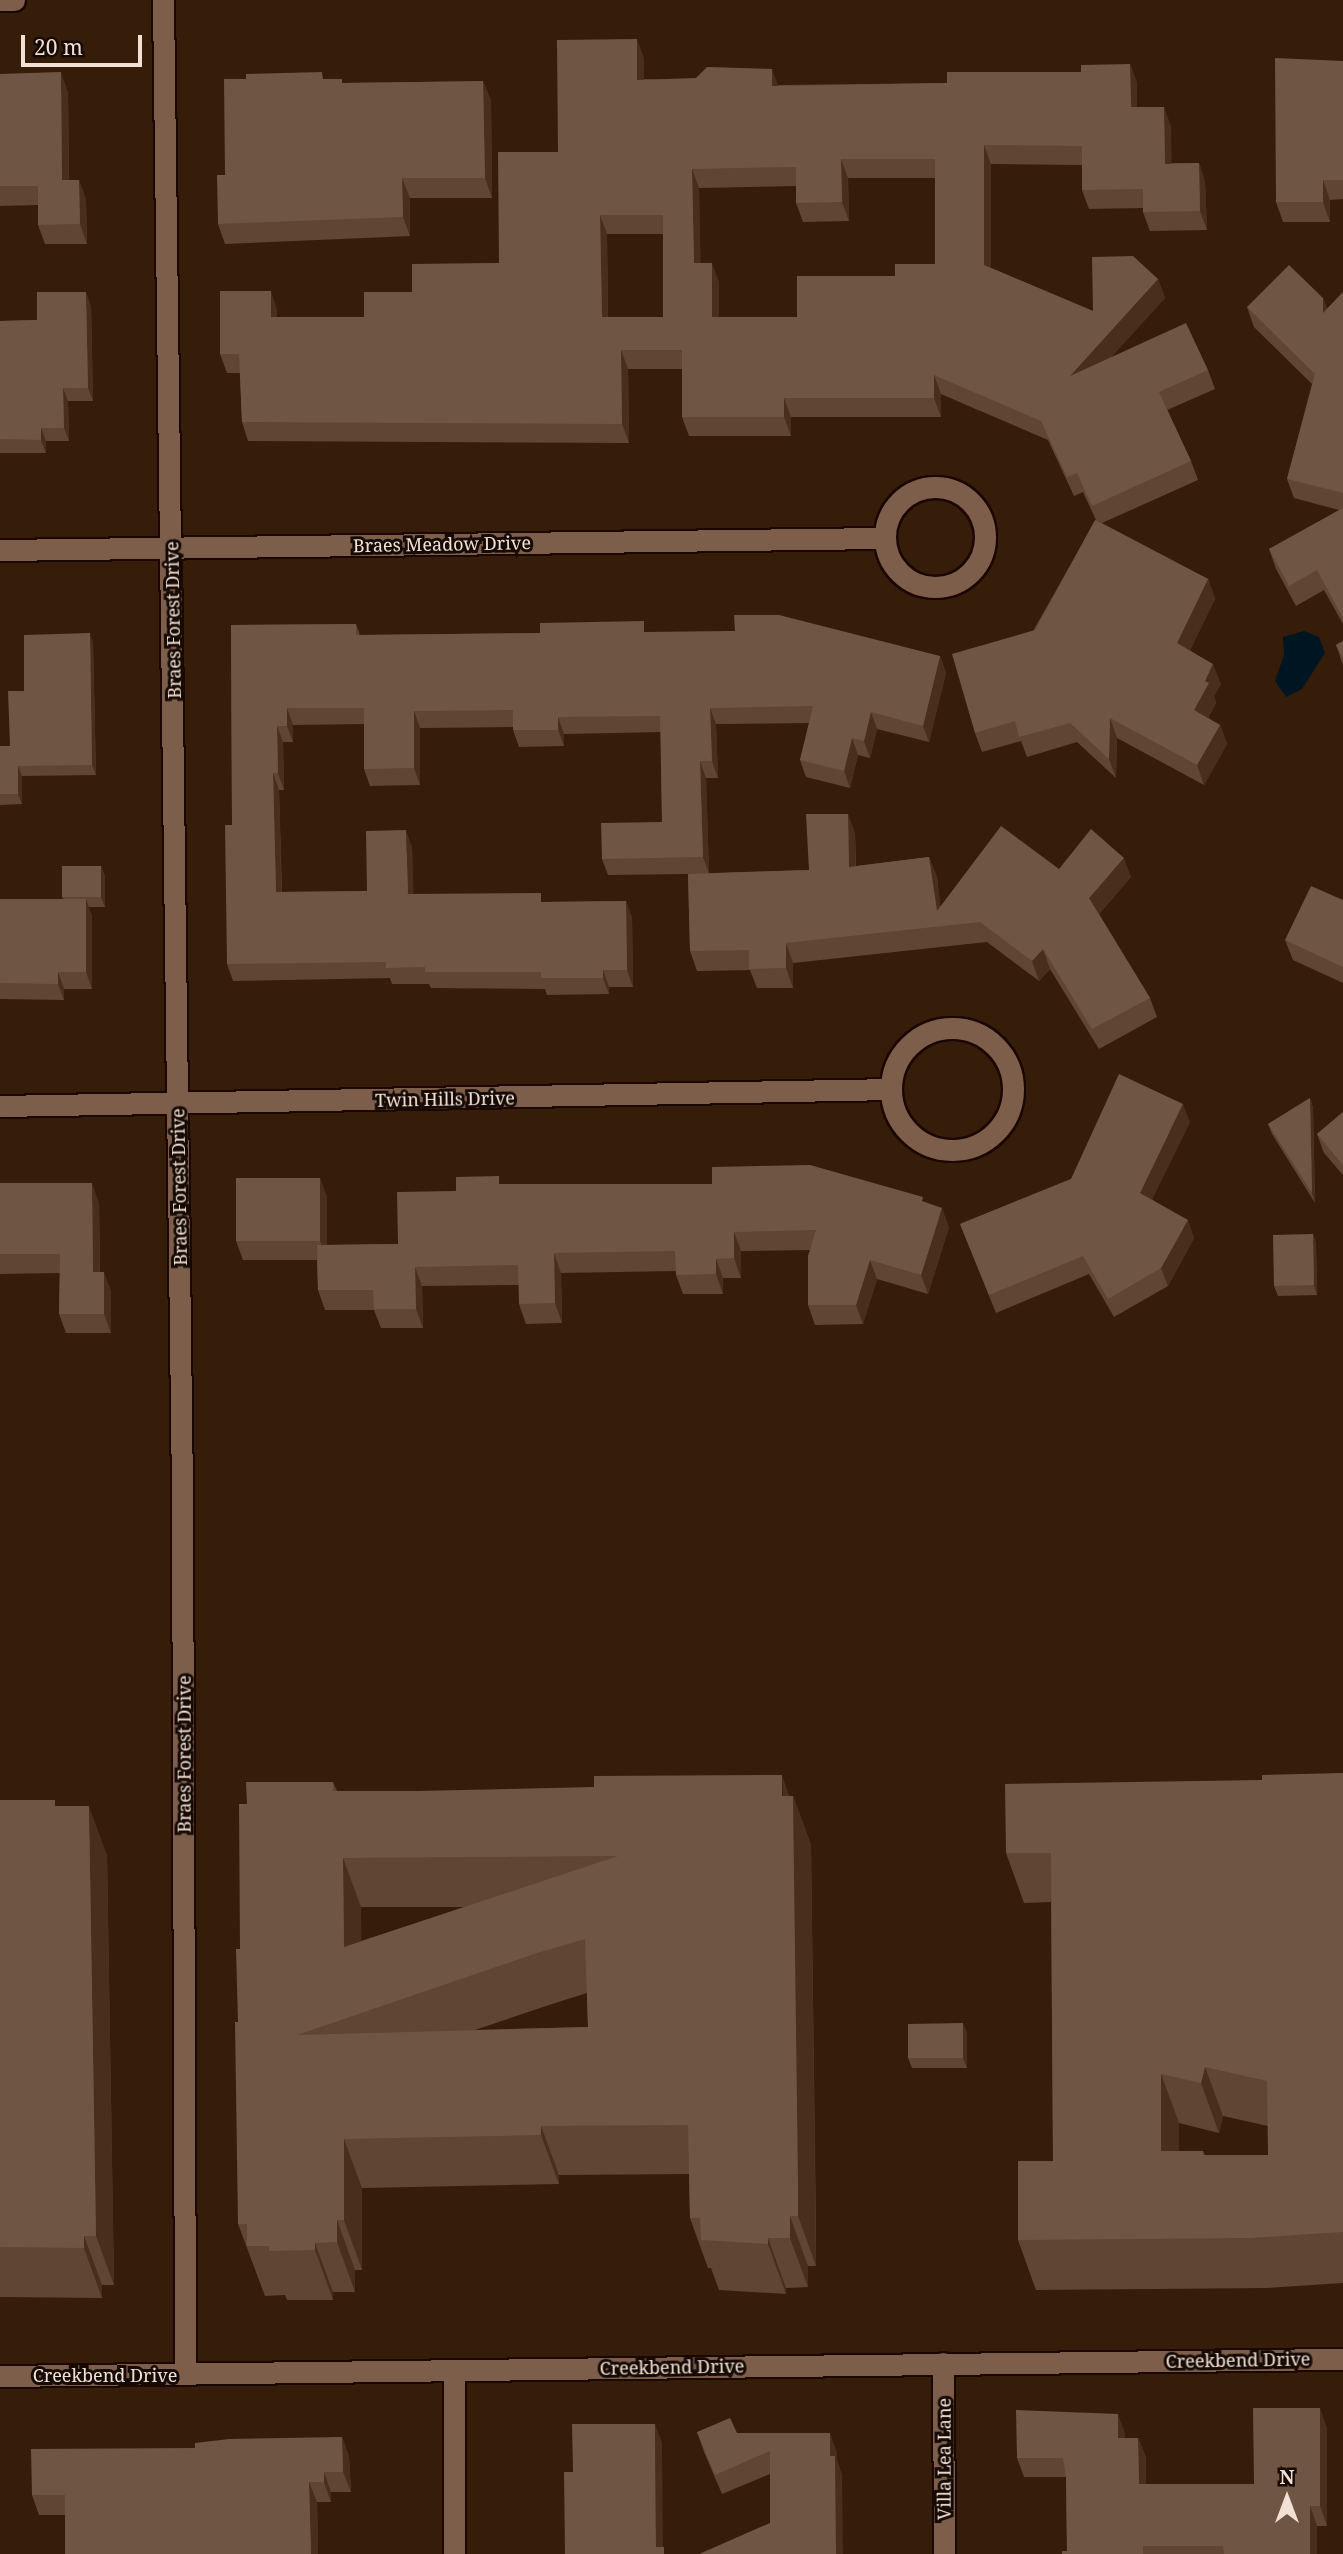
<!DOCTYPE html>
<html>
<head>
<meta charset="utf-8">
<style>
  body { margin:0 }
  #map { position:relative; width:1343px; height:2554px; overflow:hidden; background:#361d0a; font-family:"Noto Serif",serif }
  div>[style] { position:absolute }
  [style*='--x'] { left:calc(var(--x)*1px); top:calc(var(--y)*1px); width:calc(var(--w)*1px); rotate:calc(var(--a)*1deg) }
  .water>* { inset:0; background:#001522 }
  .roads { filter:drop-shadow(2px 0 #1c0600) drop-shadow(-2px 0 #1c0600) drop-shadow(0 2px #1c0600) drop-shadow(0 -2px #1c0600) }
  .minor>* { height:21px; margin:-10.5px; padding:0 10.5px; transform-origin:10.5px; border-radius:10.5px; background:#7c5e4a }
  .minor>.ring { margin:-10.5px; padding:0; box-sizing:content-box; background:none; border:21px solid #7c5e4a; border-radius:50% }
  .wall>* { inset:0; background:#5f4532 }
  .shaded-wall>* { inset:0; background:#482e1b }
  .building>* { inset:0; background:#6f5544 }
  span { translate:-50% -50%; white-space:nowrap; text-align:center; line-height:1.15; -webkit-text-stroke:6px #150a04; paint-order:stroke }
  .street-label { font-size:18px; color:#f2e0d5 }
  .north { position:absolute; left:1252px; top:2463px; width:70px; height:70px; -webkit-text-stroke:5px #150a04; paint-order:stroke; rotate:0deg; font-size:19px; font-weight:700; line-height:28px; text-align:center; color:#f2e0d5 }
  .north::after { content:''; display:block; margin:auto; width:24px; height:32px; background:#f2e0d5; clip-path:polygon(50% 0,100% 100%,50% 72%,0 100%) }
  .scale { position:absolute; left:21px; top:35px; width:121px; height:32px; box-sizing:border-box; border:4px solid #f2e0d5; border-top:0; padding-left:9px; font-size:21px; line-height:24px; white-space:nowrap; color:#f2e0d5; -webkit-text-stroke:5px #150a04; paint-order:stroke }
</style>
</head>
<body>
<div id="map">
  <div class="water">
    <i style="clip-path:polygon(1304px 631px,1319px 637px,1325px 653px,1302px 689px,1286px 697px,1275px 681px,1284px 655px,1283px 637px)"></i>
  </div>
  <div class="roads">
    <div class="minor">
      <i style="--x:0;--y:0;--w:14;--a:0"></i>
      <i style="--x:163;--y:0;--w:1494;--a:89.27"></i>
      <i style="--x:182;--y:1494;--w:880;--a:89.8"></i>
      <i class="ring" style="left:885px;top:487px;width:79px;height:79px"></i>
      <i style="--x:0;--y:550;--w:884;--a:-0.78"></i>
      <i class="ring" style="left:891px;top:1028px;width:101px;height:101px"></i>
      <i style="--x:0;--y:1106;--w:890;--a:-1.09"></i>
      <i style="--x:943;--y:2363;--w:191;--a:89.7"></i>
      <i style="--x:454;--y:2370;--w:184;--a:90"></i>
      <i style="--x:0;--y:2376;--w:1343;--a:-0.73"></i>
    </div>
  </div>
  <div class="wall">
    <i style="clip-path:polygon(evenodd,644px 58px,644px 79px,778px 85px,947px 83px,1081px 72px,1130px 64px,1137px 83px,1137px 107px,1171px 126px,1171px 163px,1199px 163px,1205px 182px,1207px 230px,1150px 231px,1143px 212px,1143px 208px,1089px 209px,1082px 190px,1082px 165px,991px 164px,991px 268px,1093px 311px,1158px 279px,1165px 298px,1111px 357px,1208px 370px,1215px 389px,1167px 410px,1191px 461px,1198px 480px,1102px 523px,1208px 579px,1215px 599px,1190px 650px,1221px 684px,1214px 696px,1216px 703px,1208px 718px,1220px 725px,1227px 744px,1204px 785px,1117px 738px,1116px 778px,1077px 742px,1027px 757px,1021px 741px,982px 752px,975px 733px,1096px 520px,1083px 492px,1074px 496px,1048px 440px,941px 394px,941px 417px,791px 417px,791px 436px,689px 436px,682px 417px,682px 369px,628px 369px,629px 443px,248px 441px,242px 422px,240px 373px,227px 373px,220px 354px,277px 310px,277px 317px,364px 317px,412px 292px,499px 263px,558px 152px,644px 58px,848px 178px,935px 178px,935px 264px,895px 276px,797px 317px,719px 317px,719px 282px,700px 263px,699px 188px,796px 186px,796px 203px,803px 222px,849px 221px,848px 178px,644px 58px,607px 234px,663px 234px,663px 317px,608px 317px,607px 234px)"></i>
    <i style="clip-path:polygon(1343px 61px,1343px 199px,1330px 200px,1330px 222px,1283px 222px,1276px 202px)"></i>
    <i style="clip-path:polygon(0 74px,68px 92px,69px 180px,79px 180px,86px 200px,87px 244px,45px 244px,38px 225px,38px 205px,0 206px)"></i>
    <i style="clip-path:polygon(324px 79px,344px 83px,483px 81px,491px 101px,492px 198px,410px 198px,410px 236px,225px 244px,218px 224px,225px 175px)"></i>
    <i style="clip-path:polygon(1343px 292px,1343px 624px,1324px 590px,1296px 606px,1276px 569px,1269px 549px,1339px 510px,1294px 498px,1287px 479px,1312px 384px,1254px 327px,1247px 307px,1323px 298px,1327px 309px)"></i>
    <i style="clip-path:polygon(91px 306px,93px 401px,68px 401px,69px 441px,46px 441px,46px 453px,0 453px,0 321px,37px 320px)"></i>
    <i style="clip-path:polygon(356px 624px,360px 635px,648px 632px,940px 656px,946px 673px,929px 742px,877px 729px,870px 758px,858px 755px,850px 788px,806px 777px,800px 760px,809px 723px,716px 724px,718px 778px,706px 778px,709px 873px,809px 870px,848px 814px,855px 834px,856px 866px,929px 857px,937px 877px,940px 906px,1059px 869px,1131px 877px,1099px 914px,1150px 998px,1157px 1017px,1099px 1049px,1050px 969px,1039px 981px,987px 942px,793px 963px,793px 988px,757px 988px,750px 970px,697px 971px,690px 951px,688px 874px,608px 875px,602px 859px,662px 822px,661px 732px,564px 734px,564px 746px,519px 747px,513px 730px,513px 727px,420px 728px,420px 785px,370px 786px,364px 769px,364px 724px,293px 725px,293px 742px,283px 742px,284px 790px,279px 790px,282px 892px,367px 891px,412px 847px,413px 894px,545px 902px,626px 901px,632px 918px,633px 987px,609px 987px,609px 994px,547px 995px,545px 989px,431px 988px,429px 984px,392px 984px,390px 978px,233px 981px,227px 964px,232px 825px,231px 625px)"></i>
    <i style="clip-path:polygon(1343px 641px,1343px 665px,1336px 645px)"></i>
    <i style="clip-path:polygon(93px 643px,96px 775px,22px 776px,22px 804px,0 805px,0 746px,10px 746px,24px 691px)"></i>
    <i style="clip-path:polygon(101px 866px,105px 876px,105px 907px,88px 907px,92px 916px,92px 989px,64px 989px,64px 1000px,0 999px,0 899px,63px 899px,62px 897px)"></i>
    <i style="clip-path:polygon(1343px 900px,1343px 983px,1293px 960px,1285px 940px)"></i>
    <i style="clip-path:polygon(1310px 1098px,1313px 1108px,1315px 1203px,1272px 1134px,1268px 1124px)"></i>
    <i style="clip-path:polygon(1343px 1112px,1343px 1175px,1324px 1153px,1317px 1134px)"></i>
    <i style="clip-path:polygon(1190px 1122px,1152px 1199px,1194px 1238px,1168px 1286px,1114px 1317px,1089px 1274px,996px 1313px,960px 1224px,1071px 1179px)"></i>
    <i style="clip-path:polygon(320px 1178px,327px 1198px,327px 1245px,398px 1244px,456px 1191px,501px 1184px,925px 1202px,949px 1227px,928px 1294px,877px 1279px,863px 1324px,815px 1325px,808px 1305px,810px 1250px,741px 1251px,741px 1278px,723px 1278px,723px 1294px,683px 1294px,676px 1275px,676px 1271px,561px 1273px,562px 1323px,526px 1324px,519px 1304px,519px 1285px,422px 1286px,423px 1328px,381px 1328px,374px 1310px,325px 1310px,318px 1290px,317px 1260px,243px 1260px,236px 1241px)"></i>
    <i style="clip-path:polygon(0 1183px,99px 1203px,100px 1272px,111px 1291px,111px 1333px,66px 1333px,59px 1314px,60px 1273px,0 1274px)"></i>
    <i style="clip-path:polygon(1313px 1234px,1316px 1244px,1317px 1295px,1278px 1296px,1274px 1286px)"></i>
    <i style="clip-path:polygon(evenodd,1343px 1773px,1343px 2283px,1267px 2288px,1036px 2290px,1018px 2240px,1053px 2161px,1051px 1902px,1024px 1903px,1006px 1853px,1262px 1780px,1343px 1773px,1223px 2116px,1268px 2126px,1268px 2155px,1205px 2155px,1203px 2151px,1179px 2151px,1179px 2123px,1219px 2133px,1223px 2116px)"></i>
    <i style="clip-path:polygon(evenodd,333px 1782px,337px 1791px,793px 1796px,811px 1845px,816px 2230px,816px 2266px,808px 2266px,808px 2287px,786px 2288px,786px 2294px,719px 2290px,711px 2268px,708px 2268px,690px 2218px,689px 2174px,559px 2175px,559px 2184px,362px 2188px,362px 2270px,355px 2270px,355px 2292px,333px 2292px,333px 2300px,287px 2300px,285px 2295px,265px 2296px,238px 2224px,238px 2022px,240px 1949px,333px 1782px,361px 1907px,465px 1907px,361px 1941px,361px 1907px,333px 1782px,587px 1993px,588px 2027px,475px 2030px,552px 2004px,587px 1993px)"></i>
    <i style="clip-path:polygon(0 1800px,57px 1806px,107px 1855px,114px 2285px,102px 2285px,102px 2298px,0 2297px)"></i>
    <i style="clip-path:polygon(967px 2033px,967px 2068px,912px 2068px,908px 2058px)"></i>
    <i style="clip-path:polygon(1327px 2428px,1327px 2526px,1317px 2526px,1317px 2554px,1062px 2554px,1067px 2551px,1066px 2477px,1024px 2477px,1017px 2458px,1125px 2433px,1125px 2438px,1138px 2438px,1146px 2458px,1146px 2484px,1254px 2484px)"></i>
    <i style="clip-path:polygon(697px 2432px,737px 2433px,837px 2453px,837px 2460px,842px 2476px,770px 2523px,770px 2474px,722px 2494px,704px 2452px)"></i>
    <i style="clip-path:polygon(342px 2437px,349px 2457px,351px 2492px,331px 2492px,331px 2502px,317px 2502px,318px 2554px,65px 2554px,65px 2515px,39px 2515px,32px 2495px,195px 2448px)"></i>
  </div>
  <div class="shaded-wall">
    <i style="clip-path:polygon(637px 39px,644px 58px,644px 99px,637px 80px)"></i>
    <i style="clip-path:polygon(1130px 64px,1137px 83px,1137px 126px,1131px 107px)"></i>
    <i style="clip-path:polygon(772px 69px,779px 88px,772px 86px)"></i>
    <i style="clip-path:polygon(61px 72px,68px 92px,69px 200px,62px 180px)"></i>
    <i style="clip-path:polygon(483px 81px,491px 101px,492px 198px,485px 178px)"></i>
    <i style="clip-path:polygon(1164px 107px,1171px 126px,1172px 183px,1165px 164px)"></i>
    <i style="clip-path:polygon(984px 145px,991px 164px,991px 284px,984px 265px)"></i>
    <i style="clip-path:polygon(841px 159px,848px 178px,849px 221px,842px 202px)"></i>
    <i style="clip-path:polygon(1199px 163px,1205px 182px,1207px 230px,1200px 211px)"></i>
    <i style="clip-path:polygon(692px 169px,699px 188px,701px 282px,694px 263px)"></i>
    <i style="clip-path:polygon(402px 178px,410px 198px,410px 236px,403px 217px)"></i>
    <i style="clip-path:polygon(79px 180px,86px 200px,87px 244px,80px 224px)"></i>
    <i style="clip-path:polygon(1323px 180px,1330px 200px,1330px 222px,1323px 202px)"></i>
    <i style="clip-path:polygon(600px 215px,607px 234px,608px 336px,602px 317px)"></i>
    <i style="clip-path:polygon(712px 263px,719px 282px,719px 336px,712px 317px)"></i>
    <i style="clip-path:polygon(1158px 279px,1165px 298px,1077px 395px,1070px 376px)"></i>
    <i style="clip-path:polygon(271px 291px,277px 310px,277px 336px,271px 317px)"></i>
    <i style="clip-path:polygon(86px 292px,91px 306px,93px 401px,88px 388px)"></i>
    <i style="clip-path:polygon(1323px 298px,1330px 317px,1323px 313px)"></i>
    <i style="clip-path:polygon(621px 350px,628px 369px,629px 443px,622px 424px)"></i>
    <i style="clip-path:polygon(934px 375px,941px 394px,941px 417px,934px 398px)"></i>
    <i style="clip-path:polygon(63px 388px,68px 401px,69px 441px,64px 428px)"></i>
    <i style="clip-path:polygon(784px 398px,791px 417px,791px 436px,784px 417px)"></i>
    <i style="clip-path:polygon(41px 428px,46px 441px,46px 453px,41px 440px)"></i>
    <i style="clip-path:polygon(1208px 579px,1215px 599px,1184px 663px,1177px 643px)"></i>
    <i style="clip-path:polygon(90px 633px,93px 643px,96px 775px,92px 765px)"></i>
    <i style="clip-path:polygon(940px 656px,946px 673px,929px 742px,923px 726px)"></i>
    <i style="clip-path:polygon(1213px 664px,1221px 684px,1214px 696px,1216px 703px,1201px 730px,1194px 710px,1205px 681px)"></i>
    <i style="clip-path:polygon(287px 708px,293px 725px,293px 742px,287px 726px)"></i>
    <i style="clip-path:polygon(710px 708px,716px 724px,718px 778px,712px 761px)"></i>
    <i style="clip-path:polygon(414px 711px,420px 728px,420px 785px,414px 768px)"></i>
    <i style="clip-path:polygon(871px 712px,877px 729px,870px 758px,864px 741px)"></i>
    <i style="clip-path:polygon(558px 717px,564px 734px,564px 746px,558px 730px)"></i>
    <i style="clip-path:polygon(1110px 718px,1117px 738px,1116px 778px,1109px 759px)"></i>
    <i style="clip-path:polygon(1220px 725px,1227px 744px,1204px 785px,1197px 765px)"></i>
    <i style="clip-path:polygon(277px 726px,283px 742px,284px 790px,278px 773px)"></i>
    <i style="clip-path:polygon(852px 738px,858px 755px,850px 788px,844px 771px)"></i>
    <i style="clip-path:polygon(700px 761px,706px 778px,709px 874px,703px 857px)"></i>
    <i style="clip-path:polygon(18px 766px,22px 776px,22px 804px,18px 794px)"></i>
    <i style="clip-path:polygon(273px 773px,279px 790px,282px 909px,276px 892px)"></i>
    <i style="clip-path:polygon(848px 814px,855px 834px,856px 887px,849px 867px)"></i>
    <i style="clip-path:polygon(406px 830px,412px 847px,414px 911px,408px 894px)"></i>
    <i style="clip-path:polygon(929px 857px,937px 877px,943px 926px,937px 911px)"></i>
    <i style="clip-path:polygon(1124px 858px,1131px 877px,1096px 917px,1089px 898px)"></i>
    <i style="clip-path:polygon(101px 866px,105px 876px,105px 907px,101px 897px)"></i>
    <i style="clip-path:polygon(86px 899px,92px 916px,92px 989px,86px 972px)"></i>
    <i style="clip-path:polygon(626px 901px,632px 918px,633px 987px,627px 970px)"></i>
    <i style="clip-path:polygon(786px 943px,793px 963px,793px 988px,786px 968px)"></i>
    <i style="clip-path:polygon(1043px 949px,1050px 969px,1039px 981px,1032px 961px)"></i>
    <i style="clip-path:polygon(603px 970px,609px 987px,609px 994px,603px 978px)"></i>
    <i style="clip-path:polygon(58px 972px,64px 989px,64px 1000px,58px 984px)"></i>
    <i style="clip-path:polygon(1310px 1098px,1313px 1108px,1315px 1203px,1312px 1193px)"></i>
    <i style="clip-path:polygon(1183px 1104px,1190px 1122px,1147px 1210px,1140px 1193px)"></i>
    <i style="clip-path:polygon(320px 1178px,327px 1198px,327px 1260px,320px 1241px)"></i>
    <i style="clip-path:polygon(92px 1183px,99px 1203px,100px 1291px,93px 1272px)"></i>
    <i style="clip-path:polygon(942px 1208px,949px 1227px,928px 1294px,921px 1275px)"></i>
    <i style="clip-path:polygon(1188px 1220px,1194px 1238px,1168px 1286px,1161px 1268px)"></i>
    <i style="clip-path:polygon(734px 1232px,741px 1251px,741px 1278px,734px 1258px)"></i>
    <i style="clip-path:polygon(1313px 1234px,1316px 1244px,1317px 1295px,1314px 1285px)"></i>
    <i style="clip-path:polygon(554px 1253px,561px 1273px,562px 1323px,555px 1303px)"></i>
    <i style="clip-path:polygon(716px 1259px,723px 1278px,723px 1294px,716px 1274px)"></i>
    <i style="clip-path:polygon(870px 1260px,877px 1279px,863px 1324px,856px 1305px)"></i>
    <i style="clip-path:polygon(415px 1267px,422px 1286px,423px 1328px,416px 1309px)"></i>
    <i style="clip-path:polygon(104px 1272px,111px 1291px,111px 1333px,104px 1314px)"></i>
    <i style="clip-path:polygon(782px 1775px,793px 1807px,793px 1796px,811px 1845px,816px 2266px,798px 2216px)"></i>
    <i style="clip-path:polygon(89px 1806px,107px 1855px,114px 2285px,96px 2236px)"></i>
    <i style="clip-path:polygon(343px 1858px,361px 1907px,362px 1996px,344px 1947px)"></i>
    <i style="clip-path:polygon(963px 2023px,967px 2033px,967px 2068px,963px 2058px)"></i>
    <i style="clip-path:polygon(1205px 2067px,1223px 2116px,1219px 2133px,1201px 2083px)"></i>
    <i style="clip-path:polygon(1161px 2074px,1179px 2123px,1179px 2201px,1161px 2151px)"></i>
    <i style="clip-path:polygon(541px 2126px,559px 2175px,559px 2184px,541px 2135px)"></i>
    <i style="clip-path:polygon(344px 2139px,362px 2188px,362px 2270px,344px 2220px)"></i>
    <i style="clip-path:polygon(790px 2216px,808px 2266px,808px 2287px,790px 2238px)"></i>
    <i style="clip-path:polygon(337px 2220px,355px 2270px,355px 2292px,337px 2242px)"></i>
    <i style="clip-path:polygon(84px 2236px,102px 2285px,102px 2298px,84px 2248px)"></i>
    <i style="clip-path:polygon(768px 2238px,786px 2288px,786px 2294px,768px 2244px)"></i>
    <i style="clip-path:polygon(315px 2243px,333px 2292px,333px 2300px,315px 2250px)"></i>
    <i style="clip-path:polygon(1320px 2408px,1327px 2428px,1327px 2526px,1320px 2506px)"></i>
    <i style="clip-path:polygon(1118px 2414px,1125px 2433px,1125px 2458px,1118px 2438px)"></i>
    <i style="clip-path:polygon(655px 2424px,662px 2443px,663px 2554px,656px 2547px)"></i>
    <i style="clip-path:polygon(830px 2433px,837px 2453px,837px 2460px,842px 2476px,843px 2554px,836px 2554px,830px 2456px)"></i>
    <i style="clip-path:polygon(342px 2437px,349px 2457px,351px 2492px,343px 2472px)"></i>
    <i style="clip-path:polygon(1138px 2438px,1146px 2458px,1146px 2504px,1139px 2484px)"></i>
    <i style="clip-path:polygon(324px 2472px,331px 2492px,331px 2502px,324px 2482px)"></i>
    <i style="clip-path:polygon(309px 2482px,317px 2502px,318px 2554px,311px 2554px)"></i>
    <i style="clip-path:polygon(1310px 2506px,1317px 2526px,1317px 2554px,1310px 2554px)"></i>
  </div>
  <div class="building">
    <i style="clip-path:polygon(evenodd,637px 39px,637px 80px,696px 78px,707px 67px,772px 69px,772px 86px,947px 83px,947px 72px,1081px 72px,1081px 65px,1130px 64px,1131px 107px,1164px 107px,1165px 164px,1199px 163px,1200px 211px,1143px 212px,1143px 189px,1082px 190px,1082px 146px,984px 145px,984px 265px,1093px 311px,1092px 257px,1133px 256px,1158px 279px,1070px 376px,1186px 323px,1208px 370px,1159px 392px,1191px 461px,1092px 506px,1077px 473px,1067px 477px,1041px 421px,934px 375px,934px 398px,784px 398px,784px 417px,682px 417px,682px 350px,621px 350px,622px 424px,242px 422px,239px 354px,220px 354px,220px 291px,271px 291px,271px 317px,364px 317px,364px 292px,412px 292px,412px 264px,499px 263px,498px 152px,558px 152px,557px 40px,637px 39px,841px 159px,935px 159px,935px 264px,895px 264px,895px 276px,797px 276px,797px 317px,712px 317px,712px 263px,694px 263px,692px 169px,796px 167px,796px 203px,842px 202px,841px 159px,637px 39px,600px 215px,663px 215px,663px 317px,602px 317px,600px 215px)"></i>
    <i style="clip-path:polygon(1275px 58px,1343px 61px,1343px 180px,1323px 180px,1323px 202px,1276px 202px)"></i>
    <i style="clip-path:polygon(61px 72px,62px 180px,79px 180px,80px 224px,38px 225px,38px 186px,0 186px,0 74px)"></i>
    <i style="clip-path:polygon(322px 72px,323px 79px,342px 79px,342px 83px,483px 81px,485px 178px,402px 178px,403px 217px,218px 224px,217px 175px,225px 175px,224px 79px,246px 79px,246px 74px)"></i>
    <i style="clip-path:polygon(1289px 265px,1323px 298px,1323px 313px,1343px 292px,1343px 493px,1287px 479px,1315px 374px,1247px 307px)"></i>
    <i style="clip-path:polygon(37px 292px,86px 292px,88px 388px,63px 388px,64px 428px,41px 428px,41px 440px,0 439px,0 321px,37px 320px)"></i>
    <i style="clip-path:polygon(1343px 508px,1343px 618px,1317px 570px,1289px 586px,1269px 549px)"></i>
    <i style="clip-path:polygon(1095px 520px,1208px 579px,1177px 643px,1213px 664px,1205px 681px,1209px 683px,1194px 710px,1220px 725px,1197px 765px,1110px 718px,1109px 759px,1070px 723px,1019px 737px,1015px 721px,975px 733px,952px 654px,1035px 630px)"></i>
    <i style="clip-path:polygon(734px 615px,779px 615px,940px 656px,923px 726px,871px 712px,864px 741px,852px 738px,844px 771px,800px 760px,813px 706px,710px 708px,712px 761px,700px 761px,703px 857px,602px 859px,601px 823px,662px 822px,660px 716px,558px 717px,558px 730px,513px 730px,513px 710px,414px 711px,414px 768px,364px 769px,364px 708px,287px 708px,287px 726px,277px 726px,278px 773px,273px 773px,276px 892px,367px 891px,366px 831px,406px 830px,408px 894px,541px 893px,541px 902px,626px 901px,627px 970px,603px 970px,603px 978px,541px 978px,541px 972px,425px 972px,425px 967px,386px 968px,386px 962px,227px 964px,225px 825px,232px 825px,231px 625px,356px 624px,356px 635px,540px 633px,540px 623px,644px 621px,644px 632px,735px 631px)"></i>
    <i style="clip-path:polygon(90px 633px,92px 765px,18px 766px,18px 794px,0 794px,0 746px,10px 746px,8px 691px,24px 691px,24px 635px)"></i>
    <i style="clip-path:polygon(1343px 641px,1343px 658px,1336px 645px)"></i>
    <i style="clip-path:polygon(806px 814px,848px 814px,849px 867px,929px 857px,937px 911px,1001px 826px,1059px 869px,1091px 829px,1124px 858px,1089px 898px,1150px 998px,1092px 1029px,1043px 949px,1032px 961px,980px 922px,786px 943px,786px 968px,749px 969px,749px 950px,690px 951px,688px 874px,809px 870px)"></i>
    <i style="clip-path:polygon(62px 866px,101px 866px,101px 897px,62px 897px)"></i>
    <i style="clip-path:polygon(1311px 886px,1343px 900px,1343px 967px,1285px 940px)"></i>
    <i style="clip-path:polygon(0 899px,86px 899px,86px 972px,58px 972px,58px 984px,0 983px)"></i>
    <i style="clip-path:polygon(1119px 1074px,1183px 1104px,1140px 1193px,1188px 1220px,1161px 1268px,1108px 1299px,1083px 1256px,989px 1295px,960px 1224px,1071px 1179px)"></i>
    <i style="clip-path:polygon(1310px 1098px,1312px 1193px,1268px 1124px)"></i>
    <i style="clip-path:polygon(1343px 1112px,1343px 1165px,1317px 1134px)"></i>
    <i style="clip-path:polygon(810px 1165px,923px 1197px,922px 1201px,942px 1208px,921px 1275px,870px 1260px,856px 1305px,808px 1305px,808px 1256px,816px 1230px,734px 1232px,734px 1258px,716px 1259px,716px 1274px,676px 1275px,675px 1251px,554px 1253px,555px 1303px,519px 1304px,518px 1265px,415px 1267px,416px 1309px,374px 1309px,373px 1290px,318px 1290px,317px 1245px,398px 1244px,397px 1192px,456px 1191px,456px 1177px,499px 1176px,499px 1184px,712px 1184px,712px 1167px)"></i>
    <i style="clip-path:polygon(236px 1178px,320px 1178px,320px 1241px,236px 1241px)"></i>
    <i style="clip-path:polygon(0 1183px,92px 1183px,93px 1272px,104px 1272px,104px 1314px,59px 1314px,60px 1254px,0 1254px)"></i>
    <i style="clip-path:polygon(1313px 1234px,1314px 1285px,1274px 1286px,1273px 1235px)"></i>
    <i style="clip-path:polygon(evenodd,1343px 1773px,1343px 2232px,1249px 2238px,1018px 2240px,1018px 2161px,1053px 2161px,1051px 1853px,1006px 1853px,1005px 1784px,1262px 1780px,1262px 1775px,1343px 1773px,1205px 2067px,1267px 2081px,1268px 2155px,1203px 2155px,1203px 2151px,1161px 2151px,1161px 2074px,1201px 2083px,1205px 2067px)"></i>
    <i style="clip-path:polygon(evenodd,782px 1775px,782px 1796px,793px 1796px,798px 2181px,798px 2216px,790px 2216px,790px 2238px,768px 2238px,768px 2244px,701px 2240px,700px 2218px,690px 2218px,688px 2125px,541px 2126px,541px 2135px,344px 2139px,344px 2220px,337px 2220px,337px 2242px,315px 2243px,315px 2250px,269px 2251px,269px 2246px,247px 2246px,247px 2224px,238px 2224px,235px 2022px,238px 2022px,236px 1949px,240px 1949px,239px 1804px,247px 1804px,246px 1782px,333px 1782px,333px 1791px,416px 1791px,594px 1787px,594px 1776px,782px 1775px,618px 1856px,344px 1947px,343px 1858px,618px 1856px,782px 1775px,585px 1939px,588px 2027px,297px 2035px,534px 1954px,585px 1939px)"></i>
    <i style="clip-path:polygon(0 1800px,55px 1800px,55px 1806px,89px 1806px,96px 2236px,84px 2236px,84px 2248px,0 2247px)"></i>
    <i style="clip-path:polygon(963px 2023px,963px 2058px,908px 2058px,908px 2024px)"></i>
    <i style="clip-path:polygon(1253px 2408px,1320px 2408px,1320px 2506px,1310px 2506px,1310px 2554px,1224px 2554px,1223px 2546px,1143px 2546px,1143px 2554px,1062px 2554px,1062px 2551px,1067px 2551px,1066px 2477px,1063px 2458px,1017px 2458px,1016px 2410px,1118px 2414px,1118px 2438px,1138px 2438px,1139px 2484px,1254px 2484px)"></i>
    <i style="clip-path:polygon(730px 2418px,737px 2433px,830px 2433px,830px 2456px,835px 2456px,836px 2554px,699px 2554px,770px 2523px,770px 2451px,715px 2475px,697px 2432px)"></i>
    <i style="clip-path:polygon(572px 2424px,655px 2424px,656px 2547px,664px 2547px,664px 2554px,565px 2554px,564px 2472px,573px 2472px)"></i>
    <i style="clip-path:polygon(342px 2437px,343px 2472px,324px 2472px,324px 2482px,309px 2482px,311px 2554px,65px 2554px,65px 2495px,32px 2495px,31px 2449px,195px 2448px,195px 2443px,229px 2439px)"></i>
  </div>
  <div class="street-label">
    <span style="left:442px;top:544px;rotate:-1deg">Braes Meadow Drive</span>
    <span style="left:173px;top:620px;rotate:-91deg">Braes Forest Drive</span>
    <span style="left:445px;top:1099px;rotate:-1deg">Twin Hills Drive</span>
    <span style="left:179px;top:1187px;rotate:-91deg">Braes Forest Drive</span>
    <span style="left:184px;top:1754px;rotate:-90deg">Braes Forest Drive</span>
    <span style="left:1238px;top:2360px;rotate:-1deg">Creekbend Drive</span>
    <span style="left:672px;top:2367px;rotate:-1deg">Creekbend Drive</span>
    <span style="left:105px;top:2375px">Creekbend Drive</span>
    <span style="left:944px;top:2459px;rotate:-90deg">Villa Lea Lane</span>
  </div>
  <div class="north">N</div>
  <div class="scale">20 m</div>
</div>
</body>
</html>
